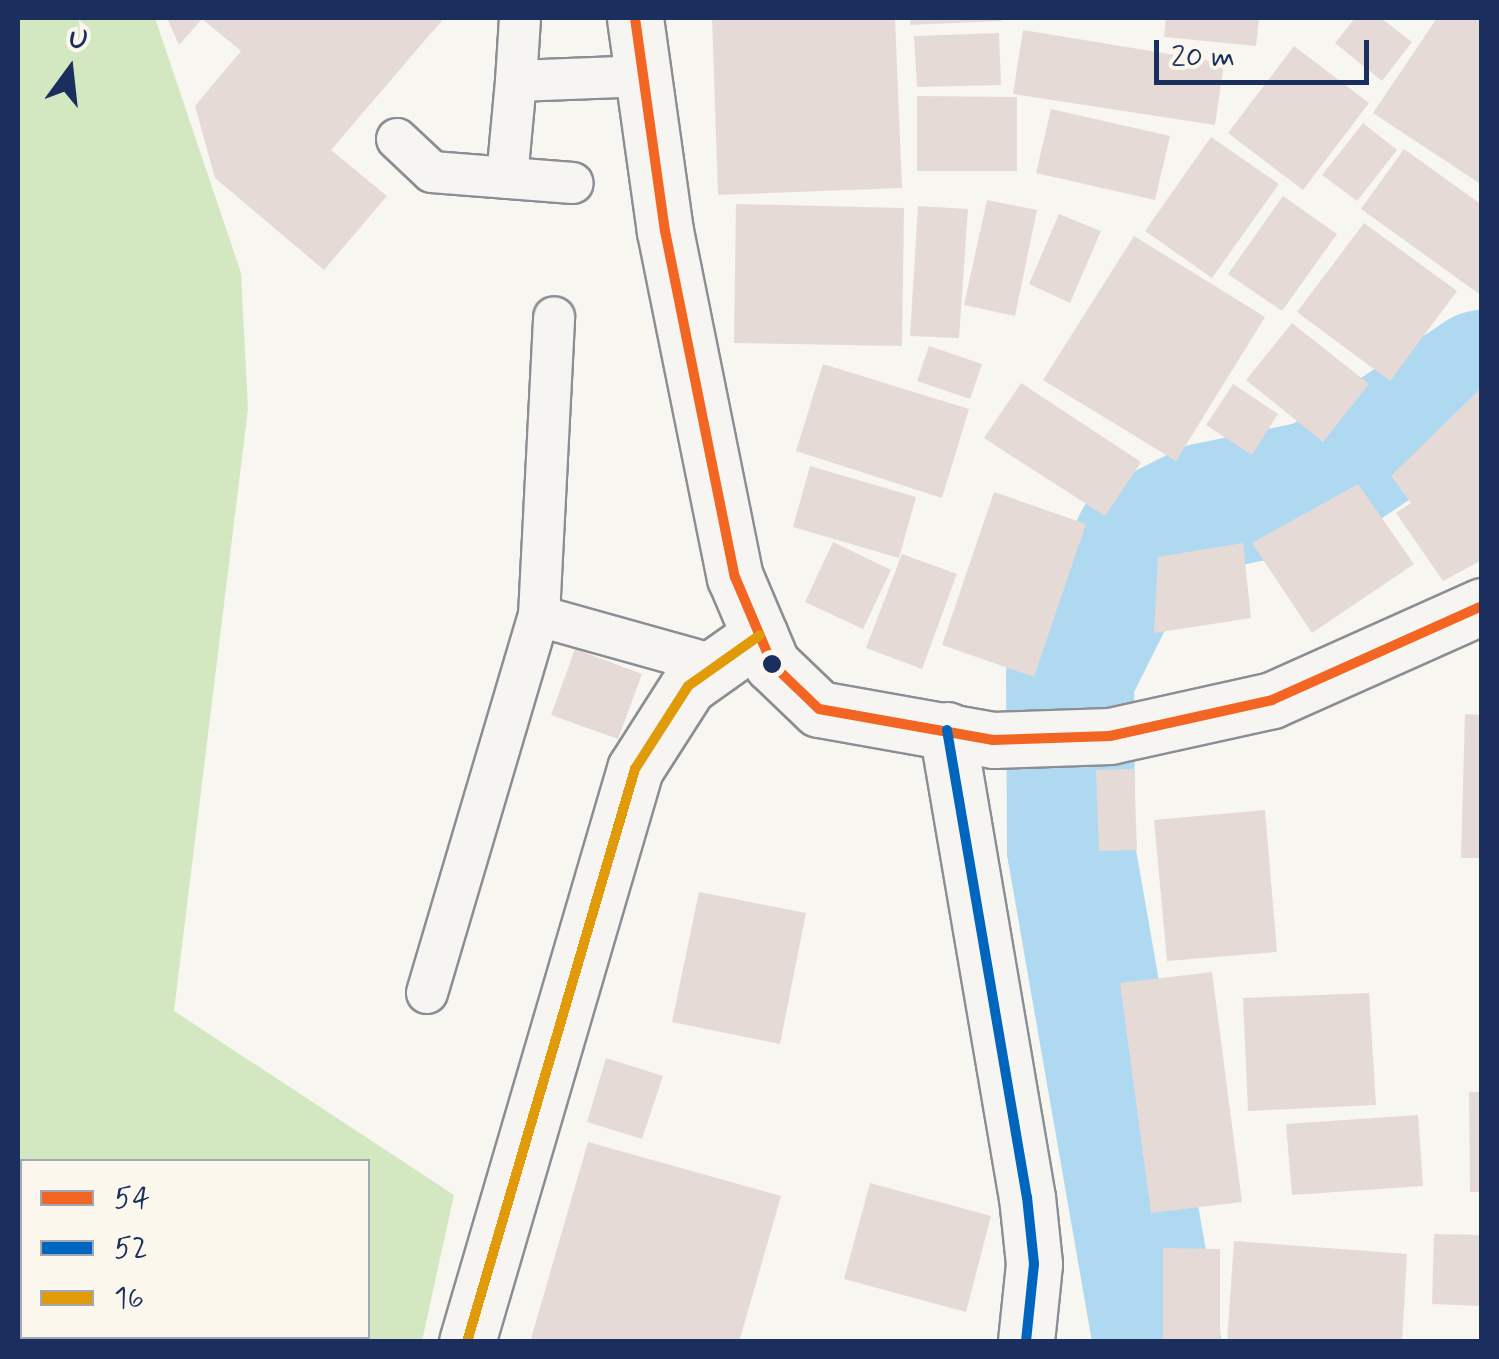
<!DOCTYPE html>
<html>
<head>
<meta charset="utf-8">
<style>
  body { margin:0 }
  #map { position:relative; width:1499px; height:1359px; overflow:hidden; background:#f8f6f0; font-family:Mynerve,sans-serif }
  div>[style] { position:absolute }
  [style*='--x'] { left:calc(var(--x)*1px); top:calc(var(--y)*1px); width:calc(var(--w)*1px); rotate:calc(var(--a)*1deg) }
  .green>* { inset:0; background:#d3e8c0 }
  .river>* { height:128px; margin:-64px; padding:0 64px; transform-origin:64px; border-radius:64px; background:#afd9f0 }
  .building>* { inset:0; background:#e6dad7 }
  .roads { filter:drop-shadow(2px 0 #8b8e94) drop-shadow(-2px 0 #8b8e94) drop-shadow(0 2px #8b8e94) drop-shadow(0 -2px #8b8e94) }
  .lane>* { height:40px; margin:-20px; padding:0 20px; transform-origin:20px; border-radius:20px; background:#f6f5f1 }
  .street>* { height:55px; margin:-27.5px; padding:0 27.5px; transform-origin:27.5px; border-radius:27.5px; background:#f6f5f1 }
  .secondary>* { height:55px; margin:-27.5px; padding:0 27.5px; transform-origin:27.5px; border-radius:27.5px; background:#f6f5f1 }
  .bus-1>* { height:10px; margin:-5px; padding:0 5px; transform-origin:5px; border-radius:5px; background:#f26522 }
  .bus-2>* { height:10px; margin:-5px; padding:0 5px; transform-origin:5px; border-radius:5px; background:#0065bd }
  .bus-3>* { height:10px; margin:-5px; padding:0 5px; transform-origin:5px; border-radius:5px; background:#e19a09 }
  .dots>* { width:28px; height:28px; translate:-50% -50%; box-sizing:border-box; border:5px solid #fbf7ec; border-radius:50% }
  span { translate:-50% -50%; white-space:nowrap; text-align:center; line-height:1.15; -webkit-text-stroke:8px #fbf7ec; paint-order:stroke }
  .frame { position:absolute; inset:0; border:20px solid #1b2f5e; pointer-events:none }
  .legend { position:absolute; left:20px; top:1159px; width:350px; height:180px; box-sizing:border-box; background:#fbf7ec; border:2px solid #a1a7b3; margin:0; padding:12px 18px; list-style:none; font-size:30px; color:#1b2f5e }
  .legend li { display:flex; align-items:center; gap:20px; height:50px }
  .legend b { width:50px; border:2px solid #a1a7b3 }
  .north { position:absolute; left:20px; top:20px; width:100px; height:100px; -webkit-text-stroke:8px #fbf7ec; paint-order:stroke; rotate:15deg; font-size:28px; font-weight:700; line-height:40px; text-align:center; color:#1b2f5e }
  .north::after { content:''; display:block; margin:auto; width:35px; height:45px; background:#1b2f5e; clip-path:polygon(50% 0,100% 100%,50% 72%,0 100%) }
  .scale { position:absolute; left:1154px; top:40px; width:215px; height:45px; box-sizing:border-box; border:5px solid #1b2f5e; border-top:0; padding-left:12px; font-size:30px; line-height:35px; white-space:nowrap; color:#1b2f5e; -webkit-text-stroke:8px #fbf7ec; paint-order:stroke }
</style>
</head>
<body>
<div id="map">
  <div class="green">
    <i style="clip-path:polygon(evenodd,18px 18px,155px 18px,241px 273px,248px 409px,174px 1011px,454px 1195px,422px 1341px,18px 1341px,18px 18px,22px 1162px,368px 1162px,368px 1336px,22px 1336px,22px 1162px)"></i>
  </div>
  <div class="river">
    <i style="--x:1157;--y:1342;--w:500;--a:-99.9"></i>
    <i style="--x:1071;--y:849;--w:172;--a:-90.3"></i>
    <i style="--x:1070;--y:677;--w:152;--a:-63.4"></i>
    <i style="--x:1138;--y:541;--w:76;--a:-26.6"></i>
    <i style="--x:1206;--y:507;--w:114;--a:-11.6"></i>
    <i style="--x:1318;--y:484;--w:197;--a:-33.9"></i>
  </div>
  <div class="building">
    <i style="clip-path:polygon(167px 18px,444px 18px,331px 150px,387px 196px,324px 270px,215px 178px,195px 106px,241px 51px,202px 19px,179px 45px)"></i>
    <i style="clip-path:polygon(712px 18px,895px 18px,902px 188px,718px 195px)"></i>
    <i style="clip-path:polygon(910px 18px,1002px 18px,1002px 21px,910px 25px)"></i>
    <i style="clip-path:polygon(1166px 18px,1259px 18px,1256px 46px,1164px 37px)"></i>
    <i style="clip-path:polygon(1355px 18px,1381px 18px,1412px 42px,1382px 81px,1335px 43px)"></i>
    <i style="clip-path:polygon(1437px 18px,1482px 18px,1482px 185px,1373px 113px)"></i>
    <i style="clip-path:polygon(1023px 30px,1224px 63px,1215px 125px,1013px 94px)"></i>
    <i style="clip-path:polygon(999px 33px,1001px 85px,917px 87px,914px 36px)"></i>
    <i style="clip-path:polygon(1294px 46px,1369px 103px,1303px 190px,1228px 133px)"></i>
    <i style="clip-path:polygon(917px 96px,1017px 97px,1017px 171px,917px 171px)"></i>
    <i style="clip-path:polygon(1051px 109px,1170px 136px,1155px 200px,1036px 173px)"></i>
    <i style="clip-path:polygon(1363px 123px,1397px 150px,1357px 201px,1322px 175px)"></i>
    <i style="clip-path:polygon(1211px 137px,1279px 184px,1212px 278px,1145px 231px)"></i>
    <i style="clip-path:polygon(1404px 149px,1482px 205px,1482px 296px,1361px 209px)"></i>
    <i style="clip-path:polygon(1283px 196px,1337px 234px,1282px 311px,1228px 274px)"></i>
    <i style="clip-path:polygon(987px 200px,1037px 210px,1015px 316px,964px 305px)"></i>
    <i style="clip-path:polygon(736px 204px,904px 208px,902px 346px,734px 343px)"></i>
    <i style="clip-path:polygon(918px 206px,968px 209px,959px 338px,910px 336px)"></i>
    <i style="clip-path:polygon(1059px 214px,1101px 231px,1070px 303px,1029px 284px)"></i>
    <i style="clip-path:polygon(1364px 223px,1457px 291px,1390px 381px,1297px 312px)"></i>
    <i style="clip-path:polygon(1134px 236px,1265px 317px,1176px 461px,1043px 380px)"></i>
    <i style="clip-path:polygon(1292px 323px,1369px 384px,1323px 442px,1246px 380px)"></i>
    <i style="clip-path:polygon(929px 346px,982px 364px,970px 399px,917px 381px)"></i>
    <i style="clip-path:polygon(823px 364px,969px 409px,942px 498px,796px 451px)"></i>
    <i style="clip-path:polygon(1021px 383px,1141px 462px,1105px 516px,984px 438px)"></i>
    <i style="clip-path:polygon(1233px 384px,1278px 414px,1252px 455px,1206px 425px)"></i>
    <i style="clip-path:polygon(1482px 387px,1482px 560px,1443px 581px,1396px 513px,1411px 503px,1391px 476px)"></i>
    <i style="clip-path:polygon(810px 466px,916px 497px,899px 558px,793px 527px)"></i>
    <i style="clip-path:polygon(1358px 484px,1414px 564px,1312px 633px,1252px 543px)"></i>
    <i style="clip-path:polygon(994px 492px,1086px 524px,1034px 677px,942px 645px)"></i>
    <i style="clip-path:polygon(833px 542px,891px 570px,863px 629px,805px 602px)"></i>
    <i style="clip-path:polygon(1243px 543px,1251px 618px,1154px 633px,1158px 557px)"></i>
    <i style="clip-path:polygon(902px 554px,957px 574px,922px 669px,866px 648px)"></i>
    <i style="clip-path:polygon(575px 649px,642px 674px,618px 739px,551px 715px)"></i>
    <i style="clip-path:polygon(1465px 714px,1482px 715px,1482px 858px,1461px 858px)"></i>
    <i style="clip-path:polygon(1134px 769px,1137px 850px,1099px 851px,1096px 770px)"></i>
    <i style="clip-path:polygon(1265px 810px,1277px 952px,1167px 961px,1154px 820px)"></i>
    <i style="clip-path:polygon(699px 892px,806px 913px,780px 1044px,672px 1022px)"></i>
    <i style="clip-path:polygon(1212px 972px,1242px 1202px,1151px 1213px,1120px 983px)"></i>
    <i style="clip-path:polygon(1369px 993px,1376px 1105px,1248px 1111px,1243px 998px)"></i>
    <i style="clip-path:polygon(606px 1058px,663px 1076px,642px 1139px,587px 1122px)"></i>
    <i style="clip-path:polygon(1469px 1092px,1482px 1092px,1482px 1192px,1470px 1192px)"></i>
    <i style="clip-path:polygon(1418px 1115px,1423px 1186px,1292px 1195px,1286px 1124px)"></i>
    <i style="clip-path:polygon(588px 1142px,781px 1196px,739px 1342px,530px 1342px)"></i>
    <i style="clip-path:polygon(870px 1183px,991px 1216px,966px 1312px,844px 1279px)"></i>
    <i style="clip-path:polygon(1434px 1234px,1482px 1235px,1482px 1306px,1432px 1304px)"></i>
    <i style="clip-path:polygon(1234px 1241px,1407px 1254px,1402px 1342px,1227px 1342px)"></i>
    <i style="clip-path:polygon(1163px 1248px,1220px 1249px,1220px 1342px,1163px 1342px)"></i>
  </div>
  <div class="roads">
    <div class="lane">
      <i style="--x:520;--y:18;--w:63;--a:93.6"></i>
      <i style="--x:516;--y:81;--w:130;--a:-2.2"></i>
      <i style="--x:397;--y:139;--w:48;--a:43.3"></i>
      <i style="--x:432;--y:172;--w:141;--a:4.5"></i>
      <i style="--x:507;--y:178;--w:97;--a:-84.7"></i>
      <i style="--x:539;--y:616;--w:299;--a:-87.1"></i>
      <i style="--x:427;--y:993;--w:393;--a:-73.5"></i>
      <i style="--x:539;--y:616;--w:182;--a:15.6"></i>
    </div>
    <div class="street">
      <i style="--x:947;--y:730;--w:474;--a:80.3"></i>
      <i style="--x:1027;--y:1197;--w:67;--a:84"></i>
      <i style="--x:1034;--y:1264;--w:78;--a:95.9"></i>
      <i style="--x:467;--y:1342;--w:597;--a:-73.66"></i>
      <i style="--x:635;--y:769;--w:98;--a:-57.4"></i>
      <i style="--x:688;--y:686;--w:88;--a:-35.3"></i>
    </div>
    <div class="secondary">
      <i style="--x:635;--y:18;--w:215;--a:82"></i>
      <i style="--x:665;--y:231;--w:353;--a:78.6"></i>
      <i style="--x:735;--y:577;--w:95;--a:67"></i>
      <i style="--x:772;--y:664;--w:65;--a:43.8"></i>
      <i style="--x:819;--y:709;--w:177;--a:10.1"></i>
      <i style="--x:993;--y:740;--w:117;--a:-2"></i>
      <i style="--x:1110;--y:736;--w:166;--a:-12.5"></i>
      <i style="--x:1272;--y:700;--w:230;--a:-24.1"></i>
    </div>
  </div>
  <div class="bus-1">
    <i style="--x:635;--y:18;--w:215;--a:82"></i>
    <i style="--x:665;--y:231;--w:353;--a:78.6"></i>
    <i style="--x:735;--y:577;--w:95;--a:67"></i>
    <i style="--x:772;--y:664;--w:65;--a:43.8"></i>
    <i style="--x:819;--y:709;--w:177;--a:10.1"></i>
    <i style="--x:993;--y:740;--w:117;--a:-2"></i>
    <i style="--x:1110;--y:736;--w:166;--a:-12.5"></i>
    <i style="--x:1272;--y:700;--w:230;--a:-24.1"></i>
  </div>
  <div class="bus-2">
    <i style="--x:947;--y:730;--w:474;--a:80.3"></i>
    <i style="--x:1027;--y:1197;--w:67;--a:84"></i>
    <i style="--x:1034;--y:1264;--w:78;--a:95.9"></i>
  </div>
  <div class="bus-3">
    <i style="--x:467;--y:1342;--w:597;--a:-73.66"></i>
    <i style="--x:635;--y:769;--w:98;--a:-57.4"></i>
    <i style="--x:688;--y:686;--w:88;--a:-35.3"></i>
  </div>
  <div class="dots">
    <i style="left:772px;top:664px;background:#1b2f5e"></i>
  </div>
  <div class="frame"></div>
  <ul class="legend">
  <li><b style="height:12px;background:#f26522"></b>54</li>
  <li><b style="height:12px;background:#0065bd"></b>52</li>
  <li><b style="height:12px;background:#e19a09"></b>16</li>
  </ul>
  <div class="north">U</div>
  <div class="scale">20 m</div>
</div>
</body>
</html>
